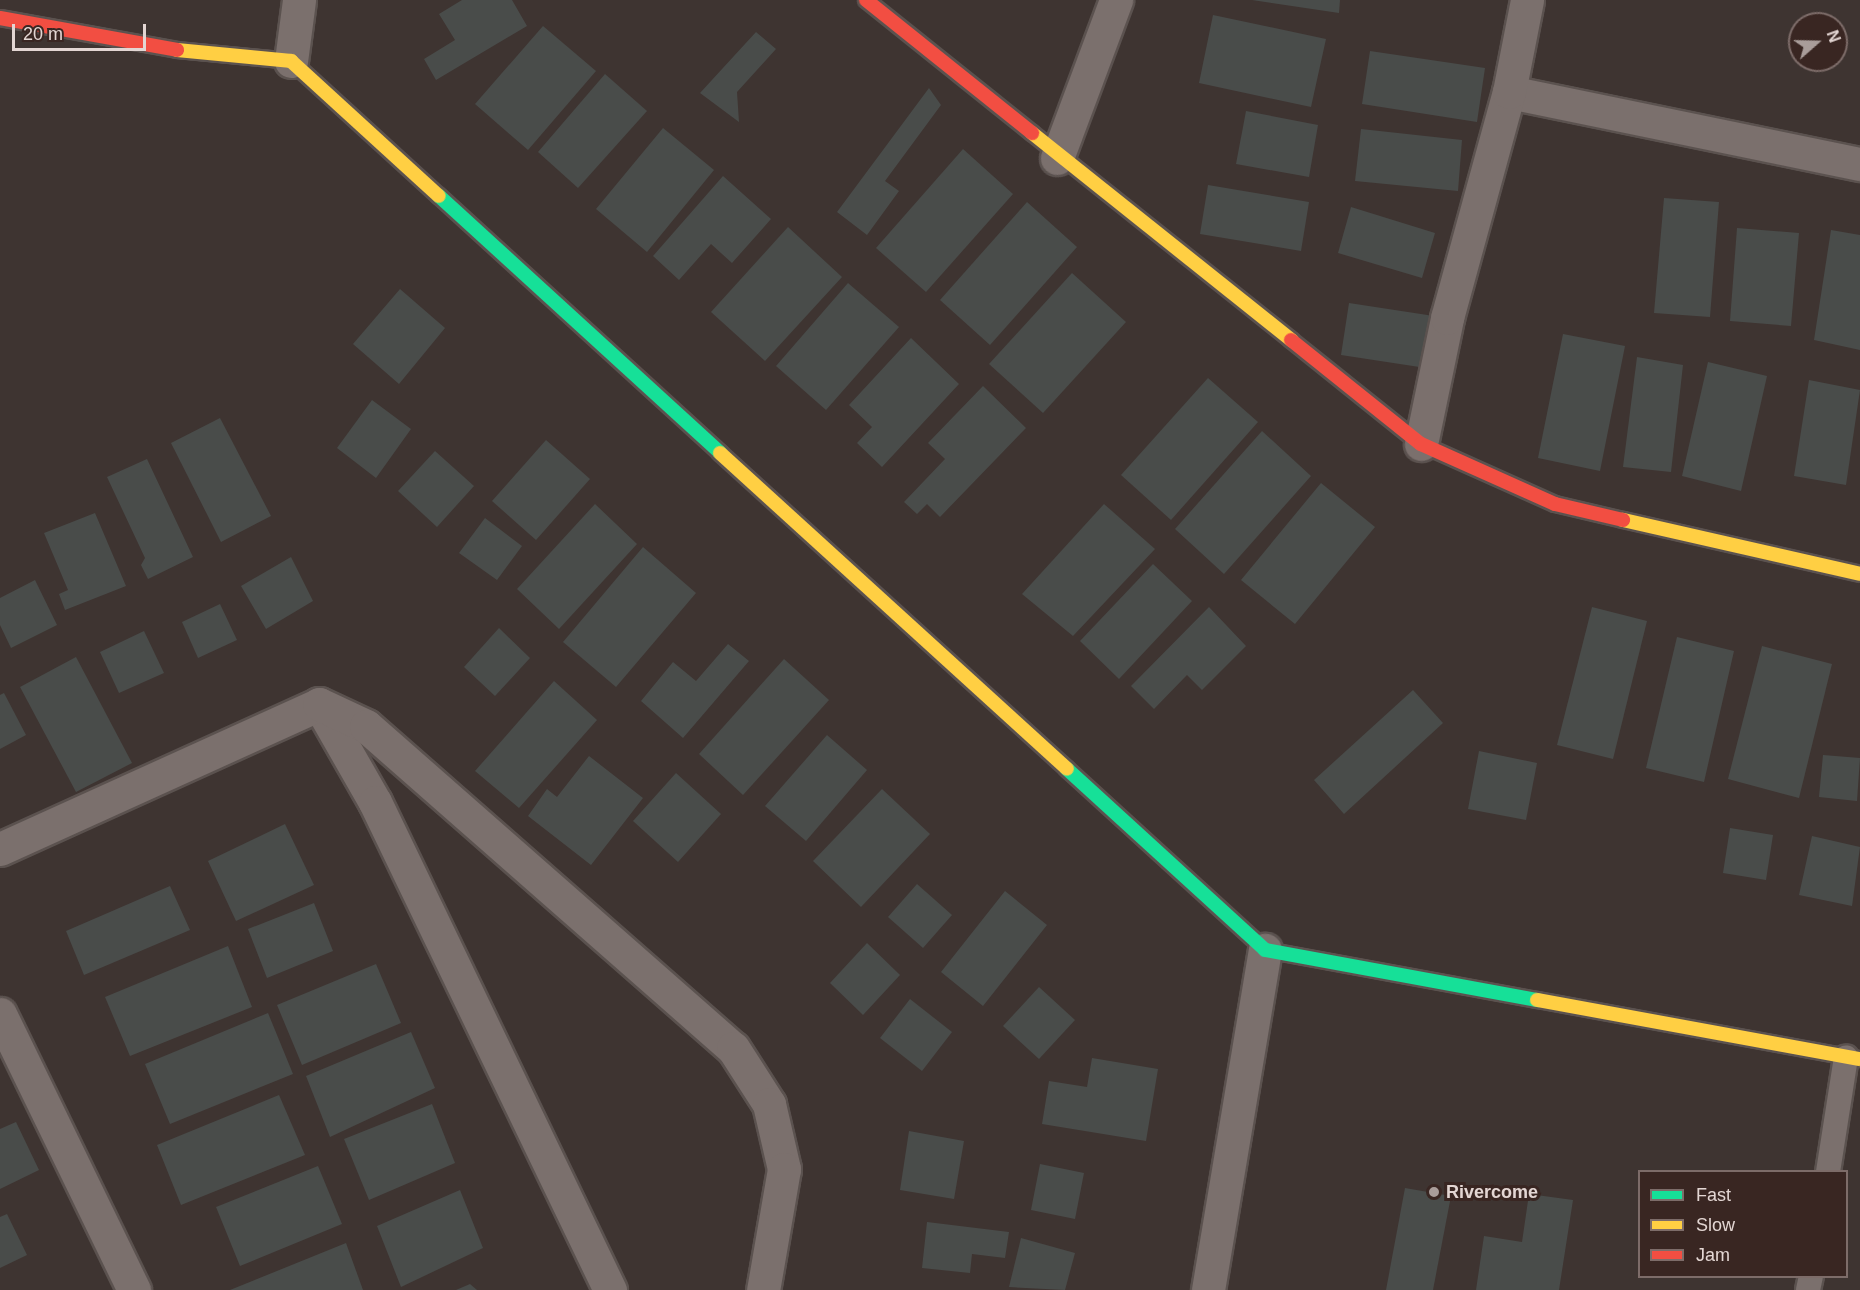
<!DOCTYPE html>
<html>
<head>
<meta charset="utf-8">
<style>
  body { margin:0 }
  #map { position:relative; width:1860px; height:1290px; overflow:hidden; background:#3e3431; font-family:Arial,sans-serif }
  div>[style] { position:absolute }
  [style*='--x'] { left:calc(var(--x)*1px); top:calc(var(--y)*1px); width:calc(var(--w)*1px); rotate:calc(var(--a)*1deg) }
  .building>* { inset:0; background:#494c4a }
  .roads { filter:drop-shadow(2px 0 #5b524f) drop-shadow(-2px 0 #5b524f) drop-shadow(0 2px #5b524f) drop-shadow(0 -2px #5b524f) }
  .lane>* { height:24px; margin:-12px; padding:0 12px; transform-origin:12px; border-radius:12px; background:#7b706d }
  .street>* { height:33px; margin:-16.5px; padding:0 16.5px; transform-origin:16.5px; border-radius:16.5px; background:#7b706d }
  .fast>* { height:14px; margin:-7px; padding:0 7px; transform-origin:7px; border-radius:7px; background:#16e098 }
  .slow>* { height:14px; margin:-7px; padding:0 7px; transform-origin:7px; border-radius:7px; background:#ffcf43 }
  .jam>* { height:14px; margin:-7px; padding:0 7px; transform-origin:7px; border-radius:7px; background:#f24e42 }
  .dots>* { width:16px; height:16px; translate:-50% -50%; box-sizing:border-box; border:3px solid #392622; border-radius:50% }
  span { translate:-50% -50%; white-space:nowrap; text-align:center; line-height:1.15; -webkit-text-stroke:6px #392622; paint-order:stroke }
  .poi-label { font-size:18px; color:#e3d6d3; font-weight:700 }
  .left { translate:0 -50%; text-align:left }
  .legend { position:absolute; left:1638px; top:1170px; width:210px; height:108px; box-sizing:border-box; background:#392622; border:2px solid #7d6c69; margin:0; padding:8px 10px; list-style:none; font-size:18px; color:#e3d6d3 }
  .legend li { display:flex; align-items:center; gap:12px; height:30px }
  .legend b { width:30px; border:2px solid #7d6c69 }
  .north { position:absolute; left:1788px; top:12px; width:60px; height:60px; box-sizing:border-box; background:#392622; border:2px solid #7d6c69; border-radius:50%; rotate:70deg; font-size:16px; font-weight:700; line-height:24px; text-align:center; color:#e3d6d3 }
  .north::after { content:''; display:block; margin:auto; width:21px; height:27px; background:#a99d9a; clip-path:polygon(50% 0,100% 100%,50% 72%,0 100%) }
  .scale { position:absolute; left:12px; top:24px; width:134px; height:27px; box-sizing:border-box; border:3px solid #e3d6d3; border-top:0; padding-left:8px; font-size:18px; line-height:21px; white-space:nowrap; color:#e3d6d3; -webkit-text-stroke:4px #392622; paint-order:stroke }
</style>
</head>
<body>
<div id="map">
  <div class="building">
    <i style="clip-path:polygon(462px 0,512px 0,527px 26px,436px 80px,424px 59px,455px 40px,439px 14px)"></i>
    <i style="clip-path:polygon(1252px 0,1340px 0,1339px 13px)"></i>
    <i style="clip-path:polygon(1213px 15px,1326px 39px,1311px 107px,1199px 83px)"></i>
    <i style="clip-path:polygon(543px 26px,596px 71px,528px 150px,475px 104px)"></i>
    <i style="clip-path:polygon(756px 32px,776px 49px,737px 92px,739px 122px,700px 93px)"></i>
    <i style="clip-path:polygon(1370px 51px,1485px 68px,1477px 122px,1362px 104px)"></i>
    <i style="clip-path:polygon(605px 74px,647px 111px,578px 188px,538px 152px)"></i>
    <i style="clip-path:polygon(929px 88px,941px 105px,885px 181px,899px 191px,867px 235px,837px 212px)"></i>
    <i style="clip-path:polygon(1246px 111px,1318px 125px,1309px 177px,1236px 164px)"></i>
    <i style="clip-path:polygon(663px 128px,714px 170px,647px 252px,596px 209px)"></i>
    <i style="clip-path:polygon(1361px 129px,1462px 140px,1458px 191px,1355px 181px)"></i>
    <i style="clip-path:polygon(963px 149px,1013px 194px,926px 292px,876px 248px)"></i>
    <i style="clip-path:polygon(723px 176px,771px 219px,732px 263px,711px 244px,679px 280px,653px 256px)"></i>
    <i style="clip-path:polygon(1208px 185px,1309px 202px,1301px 251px,1200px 234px)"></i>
    <i style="clip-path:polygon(1664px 198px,1719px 202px,1710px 317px,1654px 313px)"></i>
    <i style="clip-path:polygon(1027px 202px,1077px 247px,990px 345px,940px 300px)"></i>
    <i style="clip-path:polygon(1351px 207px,1435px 233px,1422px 278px,1338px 253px)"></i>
    <i style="clip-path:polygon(788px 227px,842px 277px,765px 361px,711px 312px)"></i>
    <i style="clip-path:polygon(1737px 228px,1799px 233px,1791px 326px,1730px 321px)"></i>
    <i style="clip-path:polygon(1831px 230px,1860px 235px,1860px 350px,1814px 340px)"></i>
    <i style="clip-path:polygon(1072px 273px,1126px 322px,1043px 413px,989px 364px)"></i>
    <i style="clip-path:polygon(848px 283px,899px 327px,826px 410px,776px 366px)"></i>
    <i style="clip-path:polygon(400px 289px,445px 328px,399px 384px,353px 344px)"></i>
    <i style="clip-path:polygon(1349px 303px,1447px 318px,1439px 370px,1341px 355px)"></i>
    <i style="clip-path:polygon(1563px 334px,1625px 346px,1600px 471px,1538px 458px)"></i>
    <i style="clip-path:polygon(911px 338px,959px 384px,882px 467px,857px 443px,872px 427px,849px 405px)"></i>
    <i style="clip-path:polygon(1637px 357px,1683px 365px,1671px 472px,1623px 467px)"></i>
    <i style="clip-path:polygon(1708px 362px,1767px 376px,1741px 491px,1682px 476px)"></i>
    <i style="clip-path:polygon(1208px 378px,1258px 422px,1171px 520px,1121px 475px)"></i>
    <i style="clip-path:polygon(1809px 380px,1860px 390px,1846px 485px,1794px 476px)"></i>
    <i style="clip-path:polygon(983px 386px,1026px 428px,940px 517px,927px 504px,917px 514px,904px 502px,945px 459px,928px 443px)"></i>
    <i style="clip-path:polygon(372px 400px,411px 429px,376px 478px,337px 448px)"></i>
    <i style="clip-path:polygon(220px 418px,271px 516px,221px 542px,171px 443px)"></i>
    <i style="clip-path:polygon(1262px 431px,1311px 476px,1224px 574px,1175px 529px)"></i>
    <i style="clip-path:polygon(546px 440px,590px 479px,536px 540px,492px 501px)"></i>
    <i style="clip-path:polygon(435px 451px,474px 486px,437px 527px,398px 491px)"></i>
    <i style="clip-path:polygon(147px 459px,193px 557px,148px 579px,141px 565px,145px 558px,107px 477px)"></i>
    <i style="clip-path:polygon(1321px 483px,1375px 527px,1295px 624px,1241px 580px)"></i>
    <i style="clip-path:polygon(595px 504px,637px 544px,559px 629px,517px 589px)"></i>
    <i style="clip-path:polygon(1104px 504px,1155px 549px,1073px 636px,1022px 594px)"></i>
    <i style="clip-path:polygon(95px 513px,126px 586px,65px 610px,59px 594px,68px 590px,44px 533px)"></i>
    <i style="clip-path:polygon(485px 518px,522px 546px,497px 580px,459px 553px)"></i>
    <i style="clip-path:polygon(643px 547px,696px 593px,616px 687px,563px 642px)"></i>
    <i style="clip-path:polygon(291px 557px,313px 601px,266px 629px,241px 586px)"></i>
    <i style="clip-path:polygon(1153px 564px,1192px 601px,1119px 679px,1080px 641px)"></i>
    <i style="clip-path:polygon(35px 580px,57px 625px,11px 648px,0 625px,0 598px)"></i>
    <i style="clip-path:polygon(220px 604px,237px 640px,198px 658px,182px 622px)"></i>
    <i style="clip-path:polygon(1209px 607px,1246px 646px,1202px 690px,1187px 675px,1154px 709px,1131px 686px)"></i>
    <i style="clip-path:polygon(1592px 607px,1647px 621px,1613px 759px,1557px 745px)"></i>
    <i style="clip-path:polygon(499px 628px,530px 658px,495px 696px,464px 667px)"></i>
    <i style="clip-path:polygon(144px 631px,164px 673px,119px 693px,100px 652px)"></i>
    <i style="clip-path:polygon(1677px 637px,1734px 651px,1704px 782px,1646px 768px)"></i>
    <i style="clip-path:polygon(728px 644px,749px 661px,683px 738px,641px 701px,673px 662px,696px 681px)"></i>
    <i style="clip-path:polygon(1762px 646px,1832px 664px,1799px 798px,1728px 779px)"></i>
    <i style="clip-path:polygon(76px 657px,132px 763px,76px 792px,20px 687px)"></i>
    <i style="clip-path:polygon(784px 659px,829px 700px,743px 795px,699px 754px)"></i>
    <i style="clip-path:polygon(554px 681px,597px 720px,519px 808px,475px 771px)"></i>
    <i style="clip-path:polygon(1413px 690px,1443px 723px,1344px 814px,1314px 780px)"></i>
    <i style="clip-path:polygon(4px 693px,26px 735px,0 749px,0 695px)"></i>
    <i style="clip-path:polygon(827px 735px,867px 770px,806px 841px,765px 806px)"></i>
    <i style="clip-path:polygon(1479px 751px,1537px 763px,1526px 820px,1468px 809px)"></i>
    <i style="clip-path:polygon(1823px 755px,1860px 758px,1857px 801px,1819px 797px)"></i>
    <i style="clip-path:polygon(589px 756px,643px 798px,591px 865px,528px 816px,547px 789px,557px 797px)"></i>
    <i style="clip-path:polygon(676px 773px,721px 814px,678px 862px,633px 821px)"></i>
    <i style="clip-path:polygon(882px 789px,930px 834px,861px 907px,813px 861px)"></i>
    <i style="clip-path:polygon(285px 824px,314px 885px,236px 921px,208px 861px)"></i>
    <i style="clip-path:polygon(1730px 828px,1773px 835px,1766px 880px,1723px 873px)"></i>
    <i style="clip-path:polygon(1812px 836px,1860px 847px,1852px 906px,1799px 895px)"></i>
    <i style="clip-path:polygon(917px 884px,952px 915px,923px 948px,888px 917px)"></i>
    <i style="clip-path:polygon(170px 886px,190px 930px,84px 975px,66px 931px)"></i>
    <i style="clip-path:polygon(1005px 891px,1047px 925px,983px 1006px,941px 972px)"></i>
    <i style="clip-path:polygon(314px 903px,333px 951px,267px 978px,248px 929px)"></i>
    <i style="clip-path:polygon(867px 943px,900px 975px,863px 1015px,830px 983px)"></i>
    <i style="clip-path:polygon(228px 946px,252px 1007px,130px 1056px,105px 997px)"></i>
    <i style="clip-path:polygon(376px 964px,401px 1023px,302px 1065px,277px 1005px)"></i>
    <i style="clip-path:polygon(1039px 987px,1075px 1020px,1039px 1059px,1003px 1026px)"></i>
    <i style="clip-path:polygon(910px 999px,952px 1032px,922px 1071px,880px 1038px)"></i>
    <i style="clip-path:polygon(268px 1013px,293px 1074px,170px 1124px,145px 1064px)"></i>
    <i style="clip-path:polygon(411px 1032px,435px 1088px,330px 1137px,306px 1076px)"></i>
    <i style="clip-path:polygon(1092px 1058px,1158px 1069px,1146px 1141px,1042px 1124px,1049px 1081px,1087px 1087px)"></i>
    <i style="clip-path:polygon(279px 1095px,305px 1155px,181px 1205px,157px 1145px)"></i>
    <i style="clip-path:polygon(432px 1104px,455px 1163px,369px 1200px,344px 1139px)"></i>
    <i style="clip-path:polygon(16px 1122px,39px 1170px,0 1189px,0 1129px)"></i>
    <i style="clip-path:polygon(909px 1131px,964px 1141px,954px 1199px,900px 1190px)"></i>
    <i style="clip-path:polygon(1040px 1164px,1084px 1173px,1075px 1219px,1031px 1210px)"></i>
    <i style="clip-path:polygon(318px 1166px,342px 1224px,240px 1266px,216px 1207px)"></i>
    <i style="clip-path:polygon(1405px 1188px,1451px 1196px,1433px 1290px,1386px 1290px)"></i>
    <i style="clip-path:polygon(460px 1190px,483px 1248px,401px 1287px,377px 1226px)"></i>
    <i style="clip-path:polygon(1529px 1194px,1573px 1200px,1559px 1290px,1476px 1290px,1484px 1236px,1522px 1242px)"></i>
    <i style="clip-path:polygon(7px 1214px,27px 1255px,0 1268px,0 1217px)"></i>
    <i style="clip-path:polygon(927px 1222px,1009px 1232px,1005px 1258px,972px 1254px,970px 1273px,922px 1268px)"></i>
    <i style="clip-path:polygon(1021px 1238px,1075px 1253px,1065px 1290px,1009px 1287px)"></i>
    <i style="clip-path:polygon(346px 1243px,363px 1290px,230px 1290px)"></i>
    <i style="clip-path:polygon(470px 1284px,477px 1290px,456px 1290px)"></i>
  </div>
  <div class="roads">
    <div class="lane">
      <i style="--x:1828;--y:1172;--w:116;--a:-81.1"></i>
      <i style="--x:1808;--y:1290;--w:14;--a:-78"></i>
    </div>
    <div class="street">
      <i style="--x:291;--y:61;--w:62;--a:-82.5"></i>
      <i style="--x:1509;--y:92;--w:358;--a:11.6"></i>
      <i style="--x:1057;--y:158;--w:169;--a:-69.5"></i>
      <i style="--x:1421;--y:444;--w:129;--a:-78.3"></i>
      <i style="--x:1447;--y:318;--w:234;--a:-74.7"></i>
      <i style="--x:1509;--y:92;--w:94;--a:-78.9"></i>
      <i style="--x:319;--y:704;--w:113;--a:60.3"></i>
      <i style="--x:375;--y:802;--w:542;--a:64.29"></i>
      <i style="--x:0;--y:849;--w:350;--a:-24.4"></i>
      <i style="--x:319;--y:704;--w:52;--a:25.1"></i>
      <i style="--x:366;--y:726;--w:488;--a:41.3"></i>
      <i style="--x:733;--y:1048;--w:67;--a:57.3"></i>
      <i style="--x:769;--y:1104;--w:67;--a:77"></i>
      <i style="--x:784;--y:1169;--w:123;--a:99.8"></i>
      <i style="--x:0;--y:1014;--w:307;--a:64.1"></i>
      <i style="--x:1208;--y:1290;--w:345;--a:-80.5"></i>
    </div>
    <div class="fast">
      <i style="--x:439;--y:196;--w:381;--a:42.4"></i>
      <i style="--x:1067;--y:769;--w:268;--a:42.4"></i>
      <i style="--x:1265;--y:950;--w:277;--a:10.4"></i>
    </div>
    <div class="slow">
      <i style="--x:177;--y:50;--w:115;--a:5.5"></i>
      <i style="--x:291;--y:61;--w:200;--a:42.4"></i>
      <i style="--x:1032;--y:133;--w:332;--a:38.6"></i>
      <i style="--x:720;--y:453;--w:469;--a:42.3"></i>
      <i style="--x:1623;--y:520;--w:243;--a:12.8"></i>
      <i style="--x:1537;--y:1000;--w:328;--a:10.4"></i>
    </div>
    <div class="jam">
      <i style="--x:866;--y:0;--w:213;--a:38.7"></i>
      <i style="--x:0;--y:18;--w:180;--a:10.2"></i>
      <i style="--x:1291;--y:340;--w:166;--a:38.7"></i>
      <i style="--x:1421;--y:444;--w:147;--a:24.1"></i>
      <i style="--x:1555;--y:504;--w:70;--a:13.2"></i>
    </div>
  </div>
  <div class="dots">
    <i style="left:1434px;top:1192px;background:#a99d9a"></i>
  </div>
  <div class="poi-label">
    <span class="left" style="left:1446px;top:1192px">Rivercome</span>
  </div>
  <ul class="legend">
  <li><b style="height:8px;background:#16e098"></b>Fast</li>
  <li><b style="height:8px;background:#ffcf43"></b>Slow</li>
  <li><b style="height:8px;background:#f24e42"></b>Jam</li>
  </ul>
  <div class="north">N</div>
  <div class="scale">20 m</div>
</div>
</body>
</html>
